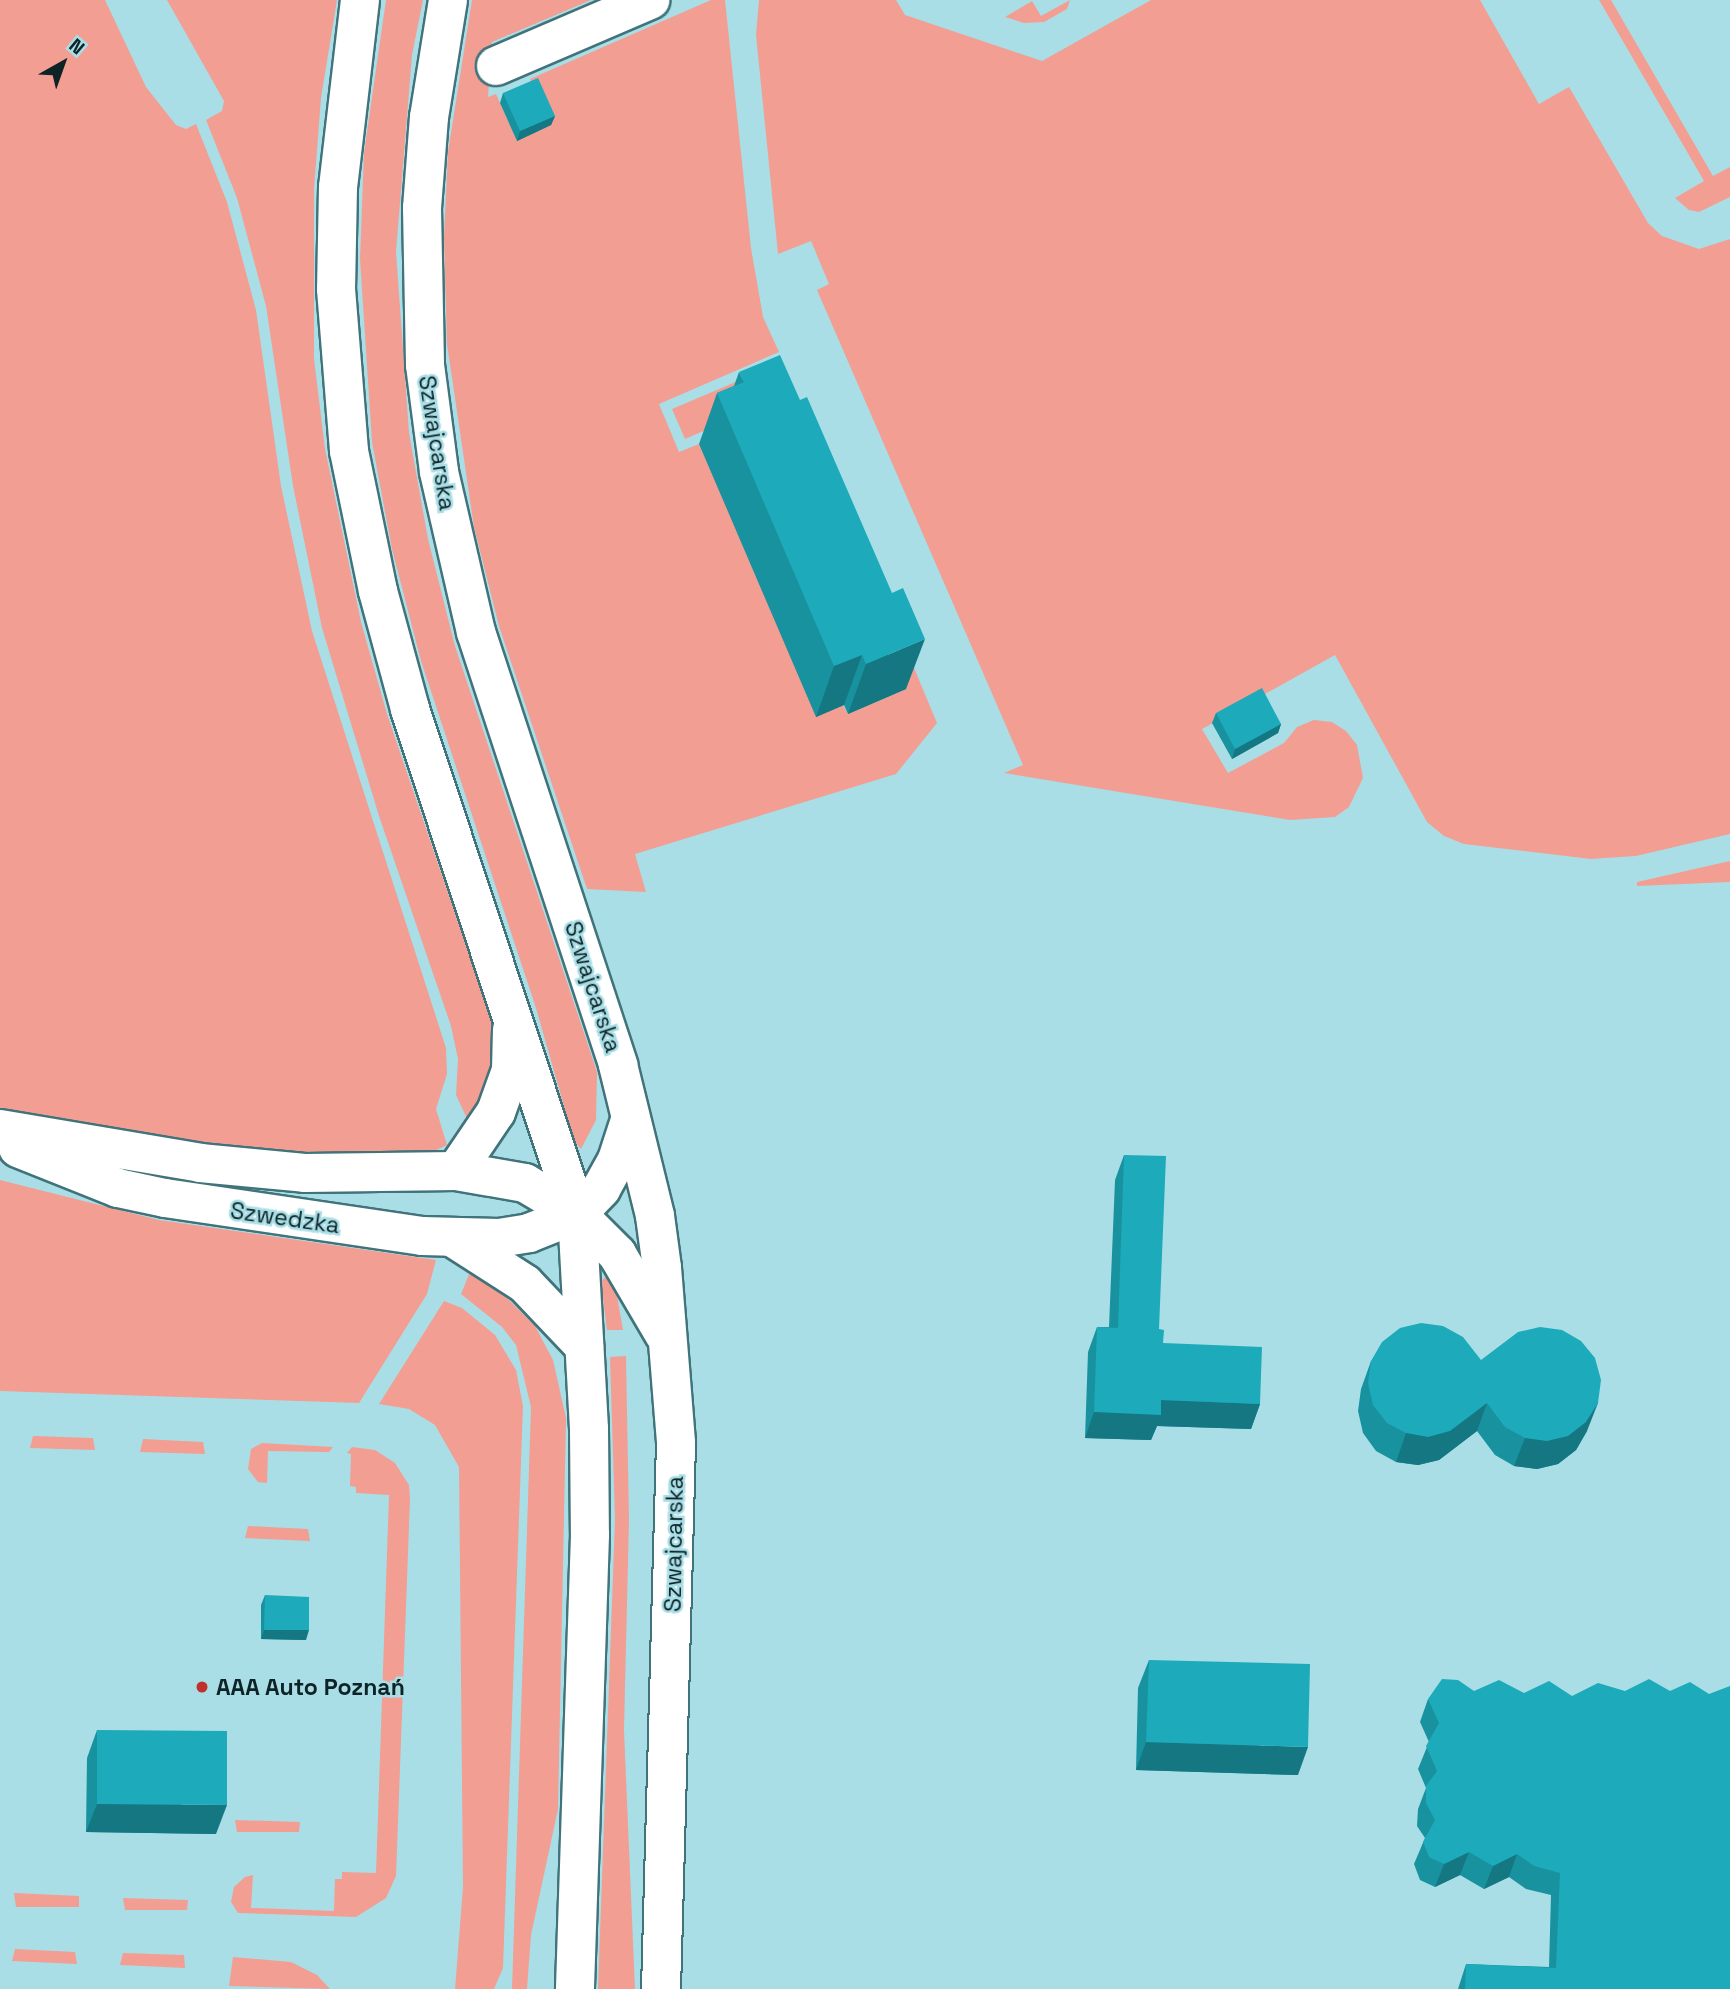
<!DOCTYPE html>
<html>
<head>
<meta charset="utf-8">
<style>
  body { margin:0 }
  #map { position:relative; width:1730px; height:1989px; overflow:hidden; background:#a9dee6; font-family:"Space Grotesk",sans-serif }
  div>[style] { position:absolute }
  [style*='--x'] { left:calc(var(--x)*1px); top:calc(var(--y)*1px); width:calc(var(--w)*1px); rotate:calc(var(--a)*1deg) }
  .green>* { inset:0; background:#f39e93 }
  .roads { filter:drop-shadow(2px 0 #41737b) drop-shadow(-2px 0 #41737b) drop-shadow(0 2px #41737b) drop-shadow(0 -2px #41737b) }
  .minor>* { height:38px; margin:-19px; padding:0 19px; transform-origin:19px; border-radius:19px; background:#fff }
  .wall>* { inset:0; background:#1992a0 }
  .shaded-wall>* { inset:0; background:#147782 }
  .building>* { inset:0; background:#1daaba }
  .dots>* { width:19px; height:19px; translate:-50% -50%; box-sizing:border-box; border:4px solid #a9dee6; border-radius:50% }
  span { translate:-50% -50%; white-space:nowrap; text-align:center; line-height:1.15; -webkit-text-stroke:5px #a9dee6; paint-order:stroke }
  .street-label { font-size:23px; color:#0d2326 }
  .poi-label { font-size:23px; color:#0d2326; font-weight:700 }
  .left { translate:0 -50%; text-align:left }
  .north { position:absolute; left:28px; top:28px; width:70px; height:70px; -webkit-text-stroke:5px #a9dee6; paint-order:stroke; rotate:40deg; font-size:19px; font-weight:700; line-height:28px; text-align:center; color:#0d2326 }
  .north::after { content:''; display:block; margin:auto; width:24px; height:32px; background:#0d2326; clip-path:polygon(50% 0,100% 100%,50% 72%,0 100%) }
</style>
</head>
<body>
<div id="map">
  <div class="green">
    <i style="clip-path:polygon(0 0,105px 0,146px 87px,176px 125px,186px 129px,196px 124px,227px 202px,256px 310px,281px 486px,312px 631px,446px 1048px,447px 1074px,436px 1109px,447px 1145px,432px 1152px,276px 1158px,61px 1124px,0 1108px)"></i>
    <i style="clip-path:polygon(167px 0,337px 0,321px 98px,314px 189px,314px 359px,325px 449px,361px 622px,387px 714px,495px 1031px,499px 1054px,471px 1127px,456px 1095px,458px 1059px,451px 1026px,379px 816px,322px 628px,293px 486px,266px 306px,237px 198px,206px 120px,222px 111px,224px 101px)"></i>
    <i style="clip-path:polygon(386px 0,423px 0,412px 55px,396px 252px,409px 433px,428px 539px,455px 646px,597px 1072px,596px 1120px,581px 1149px,574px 1141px,536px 1008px,421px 661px,392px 549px,372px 442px,360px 259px,364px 153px)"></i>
    <i style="clip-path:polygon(472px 0,591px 0,492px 42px,488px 97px,496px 94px,517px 140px,534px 88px,530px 79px,711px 0,725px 0,751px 248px,763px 317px,779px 352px,659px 404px,679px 452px,699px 444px,848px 714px,906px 689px,899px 632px,937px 723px,896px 774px,635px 854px,646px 892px,587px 889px,499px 626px,474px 527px,447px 344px,444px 239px,448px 152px)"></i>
    <i style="clip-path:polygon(759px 0,896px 0,905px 15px,1042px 61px,1151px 0,1480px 0,1539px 104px,1569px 87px,1648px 223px,1662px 236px,1699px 249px,1730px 239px,1730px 834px,1636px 856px,1591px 859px,1464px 844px,1444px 836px,1427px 822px,1335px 655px,1202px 729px,1228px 773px,1284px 743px,1297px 727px,1314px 720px,1332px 722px,1346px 731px,1357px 745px,1363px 778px,1349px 807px,1335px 817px,1290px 820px,1004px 773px,1023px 765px,817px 290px,829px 284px,811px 241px,778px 254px,756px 35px)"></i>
    <i style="clip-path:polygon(1070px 0,1067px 9px,1044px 22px,1024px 23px,1005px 17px,1032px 1px,1041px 16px)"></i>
    <i style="clip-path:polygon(1599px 0,1611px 0,1713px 176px,1730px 167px,1730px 197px,1699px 212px,1689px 210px,1675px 198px,1704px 181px)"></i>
    <i style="clip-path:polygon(783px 362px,761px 406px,685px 439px,672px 409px)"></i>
    <i style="clip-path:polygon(1730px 861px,1730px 882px,1637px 886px,1637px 882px)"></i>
    <i style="clip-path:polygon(0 1180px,159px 1220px,436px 1260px,427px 1294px,359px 1403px,0 1391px)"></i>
    <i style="clip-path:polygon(470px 1272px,498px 1289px,535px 1326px,553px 1360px,566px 1418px,558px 1809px,531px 1935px,527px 1989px,512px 1989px,531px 1407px,516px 1345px,502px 1327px,461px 1294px)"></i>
    <i style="clip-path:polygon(608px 1275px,614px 1279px,623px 1330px,607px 1330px,601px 1281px)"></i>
    <i style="clip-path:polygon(444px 1301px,462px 1308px,495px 1335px,516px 1370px,523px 1406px,503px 1968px,494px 1989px,455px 1989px,463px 1887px,459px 1467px,435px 1425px,409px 1409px,379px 1404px)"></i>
    <i style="clip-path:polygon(626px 1356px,629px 1520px,624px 1730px,635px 1989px,598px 1989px,615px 1519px,610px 1357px)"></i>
    <i style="clip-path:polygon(33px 1436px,93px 1438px,95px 1450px,30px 1448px)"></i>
    <i style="clip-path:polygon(143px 1439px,203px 1442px,205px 1454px,140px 1452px)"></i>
    <i style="clip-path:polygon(262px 1443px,333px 1447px,329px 1452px,268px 1451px,267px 1483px,258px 1482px,248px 1469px,251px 1449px)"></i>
    <i style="clip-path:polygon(352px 1447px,375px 1450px,395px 1463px,409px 1485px,410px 1499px,396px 1876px,386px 1898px,356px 1917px,238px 1913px,231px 1902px,234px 1887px,245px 1877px,253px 1875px,251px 1908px,334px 1911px,335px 1879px,342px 1879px,342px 1872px,376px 1873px,389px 1495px,356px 1493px,356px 1487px,350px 1486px,351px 1454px,347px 1453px)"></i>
    <i style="clip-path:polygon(248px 1526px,308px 1529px,310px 1541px,245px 1538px)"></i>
    <i style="clip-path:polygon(235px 1820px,300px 1822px,299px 1832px,237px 1832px)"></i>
    <i style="clip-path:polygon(14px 1893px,79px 1896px,79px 1907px,16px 1907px)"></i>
    <i style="clip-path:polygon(123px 1898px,188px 1900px,187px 1910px,125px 1910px)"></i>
    <i style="clip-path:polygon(15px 1949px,75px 1952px,77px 1964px,12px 1961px)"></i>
    <i style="clip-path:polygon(123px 1953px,184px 1955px,185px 1968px,120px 1965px)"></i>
    <i style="clip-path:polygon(233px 1957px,291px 1962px,317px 1975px,330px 1989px,229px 1986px)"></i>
  </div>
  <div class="roads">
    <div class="minor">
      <i style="--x:360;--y:0;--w:188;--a:96.7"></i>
      <i style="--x:338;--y:187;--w:102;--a:91.1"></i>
      <i style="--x:336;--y:289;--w:163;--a:85.4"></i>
      <i style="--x:349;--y:451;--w:143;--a:78.3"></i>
      <i style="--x:378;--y:591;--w:122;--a:74.8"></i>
      <i style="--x:410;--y:709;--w:532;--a:71.7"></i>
      <i style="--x:577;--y:1214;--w:215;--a:86.8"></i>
      <i style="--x:589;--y:1429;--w:106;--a:89.5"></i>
      <i style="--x:590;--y:1535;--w:454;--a:91.9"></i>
      <i style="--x:448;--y:0;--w:119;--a:99.2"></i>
      <i style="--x:429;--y:117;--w:91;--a:94.4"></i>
      <i style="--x:422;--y:208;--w:157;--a:88.9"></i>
      <i style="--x:425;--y:365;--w:108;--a:82.5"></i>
      <i style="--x:439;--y:472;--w:164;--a:77"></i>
      <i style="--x:476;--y:632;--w:456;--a:71.8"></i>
      <i style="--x:618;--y:1065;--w:155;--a:76.2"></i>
      <i style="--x:655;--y:1216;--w:52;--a:82.3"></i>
      <i style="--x:662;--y:1268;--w:176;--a:85.4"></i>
      <i style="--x:676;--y:1443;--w:546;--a:91.57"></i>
      <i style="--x:496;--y:66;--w:168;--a:-23.2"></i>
      <i style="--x:0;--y:1129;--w:203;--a:9.6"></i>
      <i style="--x:200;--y:1163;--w:105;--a:5.4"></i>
      <i style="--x:305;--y:1173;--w:151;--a:-0.8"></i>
      <i style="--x:456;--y:1171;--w:70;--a:9.9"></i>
      <i style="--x:525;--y:1183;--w:61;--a:30.8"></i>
      <i style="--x:577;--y:1214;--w:57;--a:45"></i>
      <i style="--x:617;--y:1254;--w:93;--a:59.6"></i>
      <i style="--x:18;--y:1148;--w:108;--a:21.8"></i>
      <i style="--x:118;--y:1188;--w:48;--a:12"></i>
      <i style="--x:165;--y:1198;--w:260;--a:8.4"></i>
      <i style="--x:422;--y:1236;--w:77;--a:1.5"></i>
      <i style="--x:499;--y:1238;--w:30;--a:-9"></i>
      <i style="--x:529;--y:1233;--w:52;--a:-21.6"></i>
      <i style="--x:577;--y:1214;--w:35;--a:-46"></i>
      <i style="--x:601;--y:1189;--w:33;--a:-61"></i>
      <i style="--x:617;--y:1160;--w:38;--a:-72"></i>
      <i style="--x:456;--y:1171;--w:71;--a:-55.9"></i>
      <i style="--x:496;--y:1112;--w:45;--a:-70.3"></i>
      <i style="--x:511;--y:1070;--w:40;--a:-88.6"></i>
      <i style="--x:455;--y:1239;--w:83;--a:32.7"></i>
      <i style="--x:525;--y:1284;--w:86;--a:46.4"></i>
    </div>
  </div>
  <div class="wall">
    <i style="clip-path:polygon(503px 93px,555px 116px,551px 125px,517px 141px,500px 103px)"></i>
    <i style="clip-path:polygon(739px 372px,906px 689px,848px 714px,844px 705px,816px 717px,699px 444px,717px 393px,734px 386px)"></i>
    <i style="clip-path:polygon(1216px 713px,1281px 724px,1278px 733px,1232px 759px,1212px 723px)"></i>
    <i style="clip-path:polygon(1124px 1155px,1159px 1329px,1163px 1343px,1260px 1404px,1251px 1429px,1157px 1426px,1151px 1440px,1085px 1438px,1088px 1352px,1097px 1327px,1109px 1327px,1115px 1180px)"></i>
    <i style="clip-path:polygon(1481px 1360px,1587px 1431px,1576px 1450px,1558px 1464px,1537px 1469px,1514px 1466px,1495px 1455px,1477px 1431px,1439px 1460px,1418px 1465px,1396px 1462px,1376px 1451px,1363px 1433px,1358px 1411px,1361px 1389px,1371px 1361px)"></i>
    <i style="clip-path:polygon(265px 1595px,306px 1640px,261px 1639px,261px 1605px)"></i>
    <i style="clip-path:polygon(1149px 1660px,1298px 1775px,1136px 1770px,1138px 1688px)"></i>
    <i style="clip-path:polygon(1428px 1699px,1730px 1989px,1458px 1989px,1466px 1964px,1549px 1967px,1551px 1895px,1526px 1889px,1509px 1877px,1484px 1889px,1460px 1875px,1435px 1887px,1420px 1880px,1414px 1864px,1425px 1838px,1417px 1826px,1418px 1809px,1426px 1788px,1418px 1769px,1429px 1742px,1420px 1722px)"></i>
    <i style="clip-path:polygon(97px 1730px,216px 1834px,86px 1832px,87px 1758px)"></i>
  </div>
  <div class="shaded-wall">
    <i style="clip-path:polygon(555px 116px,551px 125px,517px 141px,520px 131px)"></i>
    <i style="clip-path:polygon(925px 639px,906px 689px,848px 714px,866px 664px)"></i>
    <i style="clip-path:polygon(862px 655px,844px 705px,816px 717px,834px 666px)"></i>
    <i style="clip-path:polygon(1281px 724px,1278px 733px,1232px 759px,1235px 749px)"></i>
    <i style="clip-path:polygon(1161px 1400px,1260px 1404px,1251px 1429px,1157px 1426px,1151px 1440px,1085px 1438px,1094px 1412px)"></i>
    <i style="clip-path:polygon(1487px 1403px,1477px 1431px,1439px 1460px,1418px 1465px,1396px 1462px,1406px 1433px)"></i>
    <i style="clip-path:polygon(1598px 1403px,1587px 1431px,1576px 1450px,1558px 1464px,1537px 1469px,1514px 1466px,1525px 1438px)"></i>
    <i style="clip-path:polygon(264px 1630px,309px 1630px,306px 1640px,261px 1639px)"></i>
    <i style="clip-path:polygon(1146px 1742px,1308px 1747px,1298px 1775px,1136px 1770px)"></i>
    <i style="clip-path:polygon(97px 1804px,227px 1805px,216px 1834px,86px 1832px)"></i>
    <i style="clip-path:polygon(1469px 1852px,1460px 1875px,1435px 1887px,1444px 1864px)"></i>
    <i style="clip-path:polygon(1517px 1854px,1509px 1877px,1484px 1889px,1493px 1866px)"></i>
  </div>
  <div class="building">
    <i style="clip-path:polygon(538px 78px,555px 116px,520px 131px,503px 93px)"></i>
    <i style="clip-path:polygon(780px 355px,800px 400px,807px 397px,892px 593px,903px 588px,925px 639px,866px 664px,862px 655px,834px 666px,717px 393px,744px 382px,739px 372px)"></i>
    <i style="clip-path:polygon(1262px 688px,1281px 724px,1235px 749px,1216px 713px)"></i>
    <i style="clip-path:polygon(1124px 1155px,1166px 1156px,1159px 1329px,1164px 1330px,1163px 1343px,1262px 1347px,1260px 1404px,1161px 1400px,1161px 1415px,1094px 1412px,1097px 1327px,1118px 1328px)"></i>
    <i style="clip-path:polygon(1421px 1323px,1443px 1326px,1463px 1337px,1481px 1360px,1518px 1332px,1540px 1327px,1562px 1330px,1581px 1341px,1595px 1358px,1601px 1380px,1598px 1403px,1586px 1422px,1568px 1436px,1547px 1441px,1525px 1438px,1505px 1427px,1487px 1403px,1450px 1431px,1428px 1437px,1406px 1433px,1387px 1423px,1373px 1405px,1368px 1383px,1371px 1361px,1382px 1342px,1400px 1328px)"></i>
    <i style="clip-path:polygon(265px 1595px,309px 1597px,309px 1630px,264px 1630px)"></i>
    <i style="clip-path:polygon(1149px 1660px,1310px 1664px,1308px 1747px,1146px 1742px)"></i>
    <i style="clip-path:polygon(1442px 1679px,1458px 1680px,1474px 1691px,1499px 1680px,1524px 1693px,1549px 1681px,1572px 1696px,1598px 1683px,1625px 1691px,1649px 1679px,1670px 1691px,1690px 1682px,1709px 1694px,1730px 1686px,1730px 1989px,1465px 1989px,1466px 1964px,1556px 1968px,1560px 1873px,1534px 1866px,1517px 1854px,1493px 1866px,1469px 1852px,1444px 1864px,1429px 1857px,1423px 1842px,1435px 1820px,1426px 1803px,1426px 1786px,1437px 1771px,1426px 1746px,1439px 1723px,1428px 1699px)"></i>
    <i style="clip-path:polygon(97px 1730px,227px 1731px,227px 1805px,97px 1804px)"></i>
  </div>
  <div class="dots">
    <i style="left:202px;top:1687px;background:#bf312c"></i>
  </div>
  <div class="street-label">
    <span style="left:437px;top:443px;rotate:81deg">Szwajcarska</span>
    <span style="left:593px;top:987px;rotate:72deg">Szwajcarska</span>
    <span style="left:285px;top:1218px;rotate:8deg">Szwedzka</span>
    <span style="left:674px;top:1544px;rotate:-89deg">Szwajcarska</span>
  </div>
  <div class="poi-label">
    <span class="left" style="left:216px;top:1687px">AAA Auto Poznań</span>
  </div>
  <div class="north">N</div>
</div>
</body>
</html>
